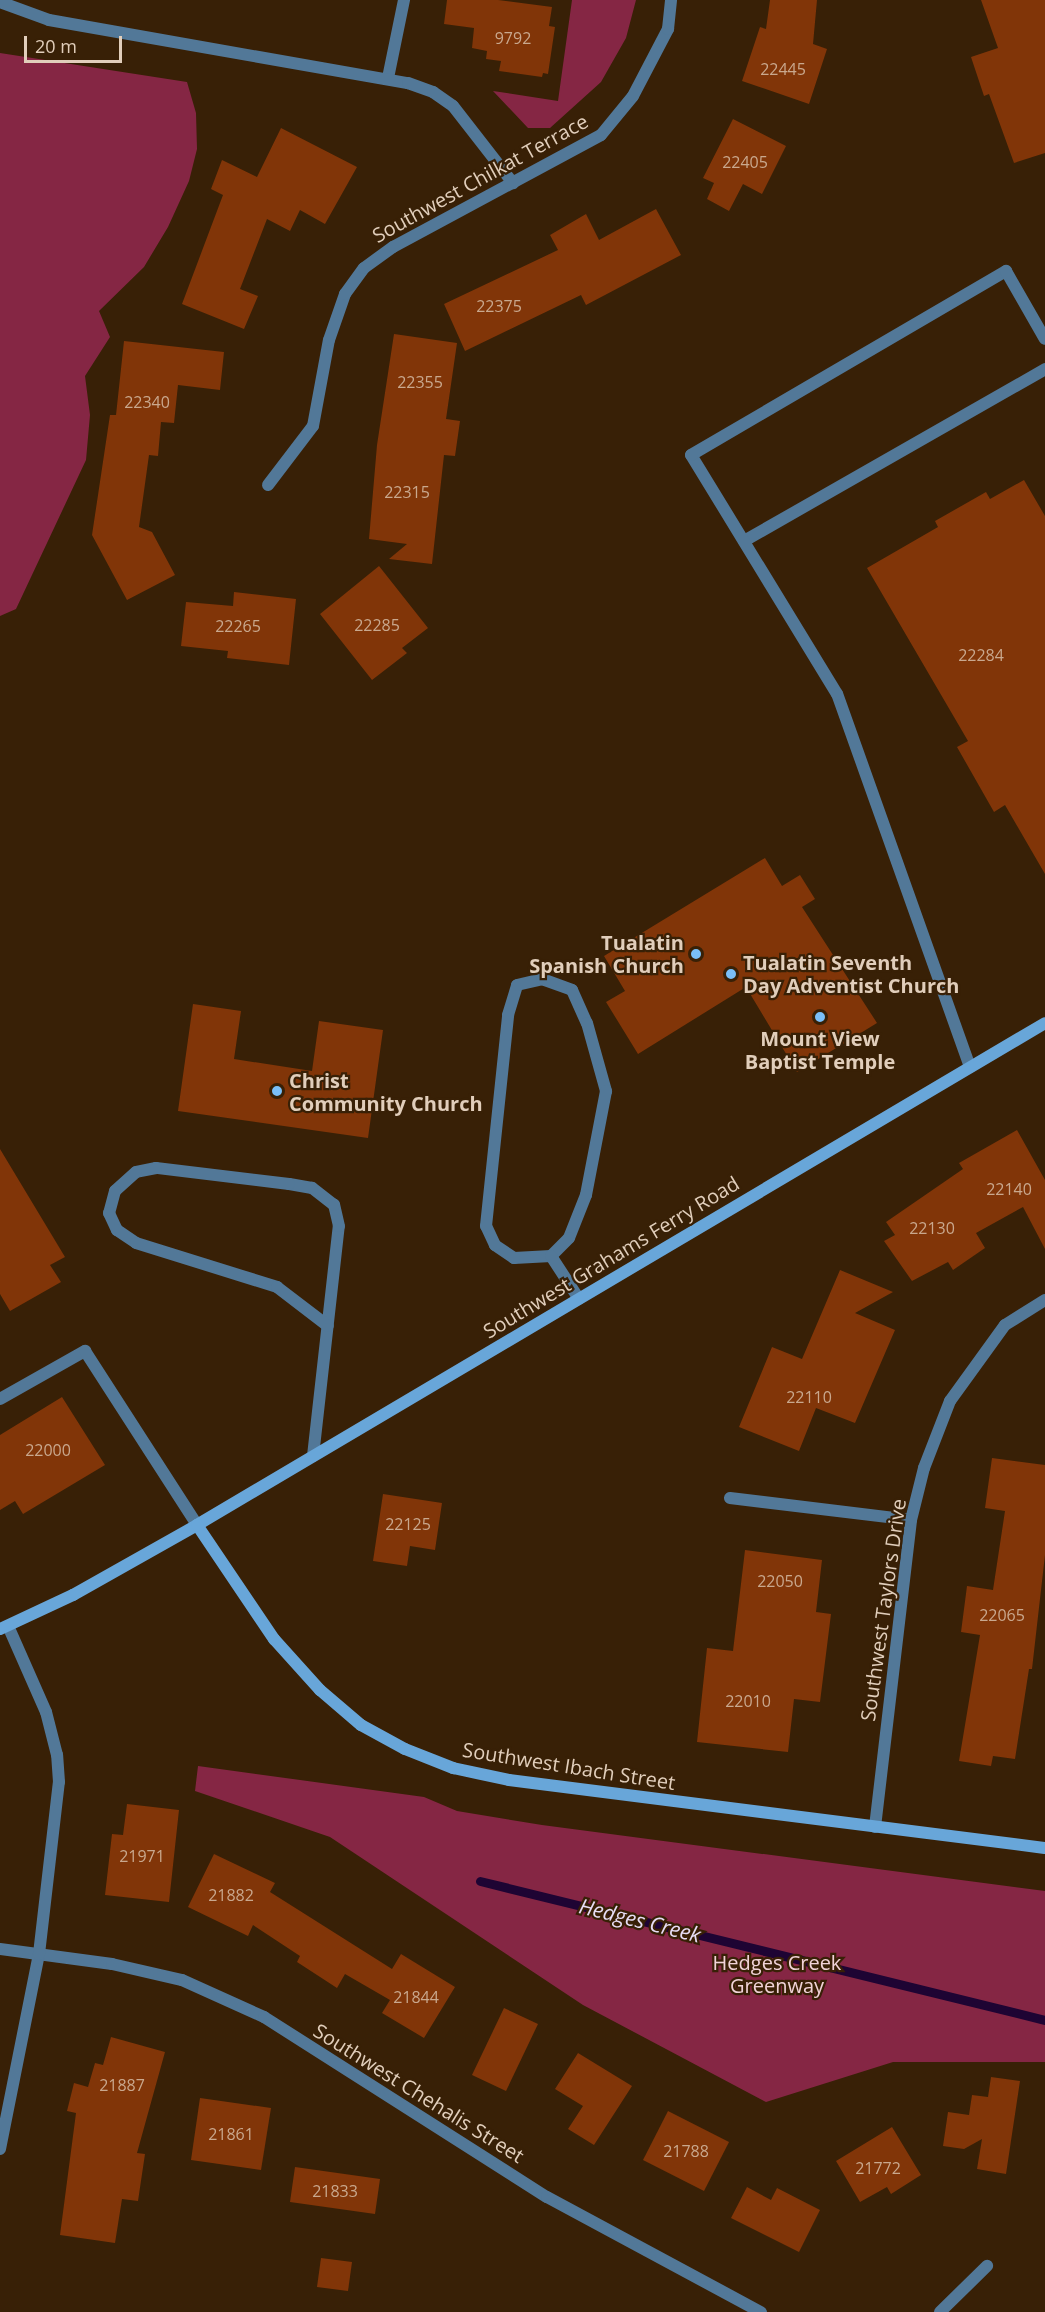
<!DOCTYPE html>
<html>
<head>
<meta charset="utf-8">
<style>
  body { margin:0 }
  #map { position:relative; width:1045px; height:2312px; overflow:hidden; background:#382006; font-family:"Open Sans",sans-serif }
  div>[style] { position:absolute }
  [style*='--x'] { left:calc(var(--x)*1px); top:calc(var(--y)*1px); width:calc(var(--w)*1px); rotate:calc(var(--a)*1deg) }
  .green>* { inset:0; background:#852644 }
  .stream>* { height:9px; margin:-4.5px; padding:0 4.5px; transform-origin:4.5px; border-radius:4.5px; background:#1e0433 }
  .building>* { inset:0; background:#813508 }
  .lane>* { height:12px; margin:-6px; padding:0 6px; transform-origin:6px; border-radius:6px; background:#527898 }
  .street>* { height:12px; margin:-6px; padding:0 6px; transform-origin:6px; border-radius:6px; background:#527898 }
  .secondary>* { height:12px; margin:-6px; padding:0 6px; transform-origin:6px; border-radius:6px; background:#68a6d9 }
  .dots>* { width:16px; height:16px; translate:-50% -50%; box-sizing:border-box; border:3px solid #382006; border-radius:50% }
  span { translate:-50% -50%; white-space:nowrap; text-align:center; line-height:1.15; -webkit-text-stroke:4.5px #382006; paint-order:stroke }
  .number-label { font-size:16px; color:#c9a88e }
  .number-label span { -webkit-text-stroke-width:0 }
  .street-label { font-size:20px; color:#e1cebb }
  .poi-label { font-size:20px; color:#e1cebb; font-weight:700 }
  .right { translate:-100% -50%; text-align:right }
  .left { translate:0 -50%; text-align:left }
  .park-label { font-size:20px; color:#f1d3d8 }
  .water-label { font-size:21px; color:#e7ddf5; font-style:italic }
  .scale { position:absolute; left:24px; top:36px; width:98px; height:27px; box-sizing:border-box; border:3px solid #e1cebb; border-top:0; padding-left:8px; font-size:18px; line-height:21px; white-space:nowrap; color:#e1cebb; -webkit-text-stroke:4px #382006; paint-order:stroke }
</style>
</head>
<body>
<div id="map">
  <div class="green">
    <i style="clip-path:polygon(572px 0,636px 0,626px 38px,601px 82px,550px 128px,528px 128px,493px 91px,558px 101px)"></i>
    <i style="clip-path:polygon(0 53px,187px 82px,196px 113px,197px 149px,189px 181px,168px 227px,144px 267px,99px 311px,110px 337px,85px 376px,90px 415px,86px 460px,16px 609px,0 616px)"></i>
    <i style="clip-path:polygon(198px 1766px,424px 1797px,457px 1811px,542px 1825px,1045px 1891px,1045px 2062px,893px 2062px,766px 2102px,583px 2005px,330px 1837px,195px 1791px)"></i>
  </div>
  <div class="stream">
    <i style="--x:480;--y:1881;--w:582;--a:13.82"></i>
  </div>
  <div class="building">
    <i style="clip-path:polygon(447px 0,498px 0,552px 7px,549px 26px,555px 27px,548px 74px,543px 73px,542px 77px,499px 71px,501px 61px,486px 59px,487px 51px,472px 48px,474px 28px,444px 24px)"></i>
    <i style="clip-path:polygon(770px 0,817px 0,813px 44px,827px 49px,809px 104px,742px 81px,760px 27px,766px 29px)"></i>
    <i style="clip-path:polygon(981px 0,1045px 0,1045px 153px,1014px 163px,989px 94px,984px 96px,971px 57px,998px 48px)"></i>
    <i style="clip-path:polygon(733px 119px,786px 146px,762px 194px,743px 184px,729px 211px,707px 199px,714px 183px,703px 178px)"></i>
    <i style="clip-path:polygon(281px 128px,357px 167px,325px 224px,300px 210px,290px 231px,267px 219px,240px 289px,258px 296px,244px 329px,182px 304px,223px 195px,211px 189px,222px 160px,257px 177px)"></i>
    <i style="clip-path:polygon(656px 209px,681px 255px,586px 305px,581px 295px,465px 351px,444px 304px,558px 250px,550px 235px,586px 214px,599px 240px)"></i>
    <i style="clip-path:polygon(394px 334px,457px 343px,446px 419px,460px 421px,455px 456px,444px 455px,432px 564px,389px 559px,407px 544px,369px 539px,377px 445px)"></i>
    <i style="clip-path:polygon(124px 341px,224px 352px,220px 390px,178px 385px,174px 423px,161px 422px,158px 456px,149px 455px,139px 527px,152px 532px,175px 575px,127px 600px,92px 535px,110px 415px,116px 415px)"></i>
    <i style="clip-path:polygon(1024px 480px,1045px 516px,1045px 874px,1005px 805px,994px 812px,957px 747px,968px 741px,867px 568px,938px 527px,935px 521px,986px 492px,990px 499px)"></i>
    <i style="clip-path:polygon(379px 566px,428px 628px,402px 648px,407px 653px,372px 680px,320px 614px)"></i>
    <i style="clip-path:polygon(234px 592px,296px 599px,289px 665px,227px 658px,228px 651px,181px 646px,186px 602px,233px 606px)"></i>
    <i style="clip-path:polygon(765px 858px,782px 886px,800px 875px,815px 899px,802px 907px,877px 1023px,797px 1072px,746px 987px,638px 1054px,606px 1002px,625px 991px,604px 956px)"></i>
    <i style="clip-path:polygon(193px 1004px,241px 1011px,234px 1059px,312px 1071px,319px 1021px,383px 1030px,368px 1138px,178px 1111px)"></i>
    <i style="clip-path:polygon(1017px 1130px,1045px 1180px,1045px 1249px,1023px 1207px,976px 1233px,985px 1248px,953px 1270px,948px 1262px,912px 1281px,884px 1241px,895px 1235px,886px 1222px,963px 1169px,959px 1163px)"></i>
    <i style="clip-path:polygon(0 1149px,65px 1257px,50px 1265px,61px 1282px,10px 1311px,0 1294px)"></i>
    <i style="clip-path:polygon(840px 1270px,893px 1292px,855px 1313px,895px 1330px,855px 1423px,816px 1408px,799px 1451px,739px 1427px,772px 1347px,802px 1359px)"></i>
    <i style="clip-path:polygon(62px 1397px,105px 1465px,23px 1514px,15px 1501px,0 1510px,0 1435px)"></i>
    <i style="clip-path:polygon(992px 1458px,1045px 1465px,1045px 1555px,1032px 1669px,1029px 1669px,1015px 1759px,993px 1756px,991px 1766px,959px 1761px,980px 1635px,961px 1632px,967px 1586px,993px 1590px,1005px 1511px,985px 1508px)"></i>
    <i style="clip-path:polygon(383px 1494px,442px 1503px,435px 1550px,410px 1546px,407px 1566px,373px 1561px)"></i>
    <i style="clip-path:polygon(745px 1550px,822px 1560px,816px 1612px,831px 1614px,820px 1702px,794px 1699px,788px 1752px,697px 1742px,707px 1648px,733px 1651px)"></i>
    <i style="clip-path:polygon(127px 1804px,179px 1810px,169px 1902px,105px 1895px,112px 1834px,123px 1835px)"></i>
    <i style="clip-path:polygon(214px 1854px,275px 1883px,270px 1892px,392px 1969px,401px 1954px,455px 1987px,424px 2038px,382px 2013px,390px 2000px,345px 1974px,337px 1988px,297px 1962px,300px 1956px,253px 1925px,248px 1936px,188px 1907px)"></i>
    <i style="clip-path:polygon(504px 2008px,538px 2024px,506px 2091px,472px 2075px)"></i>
    <i style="clip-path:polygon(111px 2037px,165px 2052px,137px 2153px,145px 2154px,138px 2201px,122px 2199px,115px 2243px,60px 2235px,76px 2113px,67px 2111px,74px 2083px,88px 2087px,95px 2063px,103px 2065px)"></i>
    <i style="clip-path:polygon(578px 2053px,632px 2086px,594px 2145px,568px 2129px,583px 2106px,555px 2089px)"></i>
    <i style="clip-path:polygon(991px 2077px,1020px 2081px,1006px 2174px,977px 2169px,982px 2139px,964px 2149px,943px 2146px,948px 2112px,969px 2115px,972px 2095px,988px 2097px)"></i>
    <i style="clip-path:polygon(200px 2098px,271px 2108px,261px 2170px,191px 2160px)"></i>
    <i style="clip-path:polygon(668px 2111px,729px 2142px,704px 2191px,643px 2160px)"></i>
    <i style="clip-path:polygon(892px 2127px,921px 2175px,891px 2194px,887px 2187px,860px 2202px,836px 2161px)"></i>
    <i style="clip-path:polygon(295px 2167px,380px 2179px,375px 2214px,290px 2202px)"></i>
    <i style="clip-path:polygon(747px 2187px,771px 2200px,777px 2188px,820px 2210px,799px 2252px,731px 2218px)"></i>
    <i style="clip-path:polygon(321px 2258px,352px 2262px,348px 2291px,317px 2287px)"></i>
  </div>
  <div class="lane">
    <i style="--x:388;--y:78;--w:80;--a:-78.4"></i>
    <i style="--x:744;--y:541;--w:347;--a:-29.7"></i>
    <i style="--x:970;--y:1067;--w:396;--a:-109.6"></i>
    <i style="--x:837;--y:694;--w:280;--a:-121.4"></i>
    <i style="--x:691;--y:455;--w:365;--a:-30.3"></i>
    <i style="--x:1006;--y:271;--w:78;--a:60.2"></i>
    <i style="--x:551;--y:1256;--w:37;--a:177"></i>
    <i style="--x:514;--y:1258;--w:23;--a:-146"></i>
    <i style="--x:495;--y:1245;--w:21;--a:-115"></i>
    <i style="--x:486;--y:1226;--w:212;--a:-84"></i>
    <i style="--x:508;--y:1015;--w:31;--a:-73"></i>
    <i style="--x:517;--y:985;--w:26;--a:-13"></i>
    <i style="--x:542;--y:979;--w:32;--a:20"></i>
    <i style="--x:572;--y:990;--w:36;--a:66"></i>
    <i style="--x:587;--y:1023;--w:71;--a:74.4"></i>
    <i style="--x:606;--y:1091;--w:106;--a:100.9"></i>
    <i style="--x:586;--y:1195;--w:46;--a:111.6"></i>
    <i style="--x:569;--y:1238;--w:25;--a:135"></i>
    <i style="--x:551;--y:1256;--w:51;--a:56.9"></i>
    <i style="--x:0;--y:1399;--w:98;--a:-29.5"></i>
    <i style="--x:85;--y:1351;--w:207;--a:57.2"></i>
    <i style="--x:313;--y:1456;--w:231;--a:-83.6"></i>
    <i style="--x:339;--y:1226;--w:22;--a:-103"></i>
    <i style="--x:334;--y:1205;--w:28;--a:-142"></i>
    <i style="--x:312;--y:1188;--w:23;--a:-170"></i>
    <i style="--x:289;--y:1184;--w:134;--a:-173.1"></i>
    <i style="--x:156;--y:1168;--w:20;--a:169"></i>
    <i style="--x:136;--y:1172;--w:28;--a:138"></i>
    <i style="--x:115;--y:1191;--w:23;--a:105"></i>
    <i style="--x:109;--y:1213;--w:19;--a:65"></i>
    <i style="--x:117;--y:1230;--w:23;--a:34"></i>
    <i style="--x:136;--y:1243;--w:148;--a:17.3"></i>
    <i style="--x:277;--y:1287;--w:64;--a:37.4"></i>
  </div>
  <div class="street">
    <i style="--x:0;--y:2;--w:52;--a:20.2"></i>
    <i style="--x:49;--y:20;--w:364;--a:10"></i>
    <i style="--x:408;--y:83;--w:27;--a:20"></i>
    <i style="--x:433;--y:92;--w:24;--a:35"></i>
    <i style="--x:453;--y:106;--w:98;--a:52.1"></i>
    <i style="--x:268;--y:485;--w:74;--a:-52.7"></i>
    <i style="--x:313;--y:426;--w:87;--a:-79.5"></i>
    <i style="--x:329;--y:340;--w:49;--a:-70.8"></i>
    <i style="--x:345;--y:294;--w:32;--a:-54"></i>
    <i style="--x:364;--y:268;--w:36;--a:-36"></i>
    <i style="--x:393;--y:247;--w:236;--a:-28.3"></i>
    <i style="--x:601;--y:135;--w:50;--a:-50.6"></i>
    <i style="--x:633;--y:96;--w:76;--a:-62.4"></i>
    <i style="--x:668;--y:29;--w:29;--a:-84"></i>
    <i style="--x:730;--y:1498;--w:182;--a:6.9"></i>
    <i style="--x:875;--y:1827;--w:309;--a:-83.3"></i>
    <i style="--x:911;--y:1520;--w:54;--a:-76"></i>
    <i style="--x:924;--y:1468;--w:72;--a:-68.8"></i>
    <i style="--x:950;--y:1401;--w:94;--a:-54.1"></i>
    <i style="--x:1005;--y:1325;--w:47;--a:-32"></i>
    <i style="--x:0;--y:1949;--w:113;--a:7.6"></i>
    <i style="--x:112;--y:1964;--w:72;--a:12.9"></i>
    <i style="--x:182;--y:1980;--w:90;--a:24.3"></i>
    <i style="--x:264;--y:2017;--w:335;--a:32.5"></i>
    <i style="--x:547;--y:2197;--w:243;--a:28.3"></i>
    <i style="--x:0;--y:2149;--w:199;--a:-78.7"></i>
    <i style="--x:39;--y:1954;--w:173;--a:-83.4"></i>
    <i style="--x:59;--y:1782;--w:27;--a:-94"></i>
    <i style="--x:57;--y:1755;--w:44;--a:-104.3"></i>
    <i style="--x:46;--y:1712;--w:94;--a:-113.8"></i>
    <i style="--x:940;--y:2312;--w:66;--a:-44.4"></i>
  </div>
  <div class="secondary">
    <i style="--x:197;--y:1525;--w:985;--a:-30.62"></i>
    <i style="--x:0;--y:1629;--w:81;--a:-25"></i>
    <i style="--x:73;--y:1595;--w:142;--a:-29.4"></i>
    <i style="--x:197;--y:1525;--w:138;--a:56"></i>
    <i style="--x:274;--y:1639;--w:69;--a:48"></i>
    <i style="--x:320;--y:1690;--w:54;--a:40.5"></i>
    <i style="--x:361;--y:1725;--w:50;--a:28.6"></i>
    <i style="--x:405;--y:1749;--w:52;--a:21.6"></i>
    <i style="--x:453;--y:1768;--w:57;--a:12.1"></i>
    <i style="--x:509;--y:1780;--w:540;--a:7.23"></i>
  </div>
  <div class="dots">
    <i style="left:696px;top:954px;background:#7abff8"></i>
    <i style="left:731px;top:974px;background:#7abff8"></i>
    <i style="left:820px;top:1017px;background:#7abff8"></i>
    <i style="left:277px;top:1091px;background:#7abff8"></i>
  </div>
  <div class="number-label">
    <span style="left:513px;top:38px">9792</span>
    <span style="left:783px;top:69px">22445</span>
    <span style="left:745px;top:162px">22405</span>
    <span style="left:499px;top:306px">22375</span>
    <span style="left:420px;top:382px">22355</span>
    <span style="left:147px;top:402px">22340</span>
    <span style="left:407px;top:492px">22315</span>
    <span style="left:377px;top:625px">22285</span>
    <span style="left:238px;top:626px">22265</span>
    <span style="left:981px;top:655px">22284</span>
    <span style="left:1009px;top:1189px">22140</span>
    <span style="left:932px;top:1228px">22130</span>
    <span style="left:809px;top:1397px">22110</span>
    <span style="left:48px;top:1450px">22000</span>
    <span style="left:408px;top:1524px">22125</span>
    <span style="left:780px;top:1581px">22050</span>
    <span style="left:1002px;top:1615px">22065</span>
    <span style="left:748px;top:1701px">22010</span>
    <span style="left:142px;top:1856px">21971</span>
    <span style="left:231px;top:1895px">21882</span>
    <span style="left:416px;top:1997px">21844</span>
    <span style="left:122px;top:2085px">21887</span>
    <span style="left:231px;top:2134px">21861</span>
    <span style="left:686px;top:2151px">21788</span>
    <span style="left:878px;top:2168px">21772</span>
    <span style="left:335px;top:2191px">21833</span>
  </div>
  <div class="street-label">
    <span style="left:480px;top:178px;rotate:-29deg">Southwest Chilkat Terrace</span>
    <span style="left:611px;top:1257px;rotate:-31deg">Southwest Grahams Ferry Road</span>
    <span style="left:883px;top:1610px;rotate:-82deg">Southwest Taylors Drive</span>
    <span style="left:569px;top:1766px;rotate:9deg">Southwest Ibach Street</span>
    <span style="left:419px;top:2093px;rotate:32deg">Southwest Chehalis Street</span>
  </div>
  <div class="poi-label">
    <span class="right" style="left:684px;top:954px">Tualatin<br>Spanish Church</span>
    <span class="left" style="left:743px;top:974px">Tualatin Seventh<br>Day Adventist Church</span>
    <span style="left:820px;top:1050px">Mount View<br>Baptist Temple</span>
    <span class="left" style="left:289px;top:1092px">Christ<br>Community Church</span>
  </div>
  <div class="park-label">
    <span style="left:777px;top:1974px">Hedges Creek<br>Greenway</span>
  </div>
  <div class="water-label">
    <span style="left:640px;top:1920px;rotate:14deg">Hedges Creek</span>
  </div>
  <div class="scale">20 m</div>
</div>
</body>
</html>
